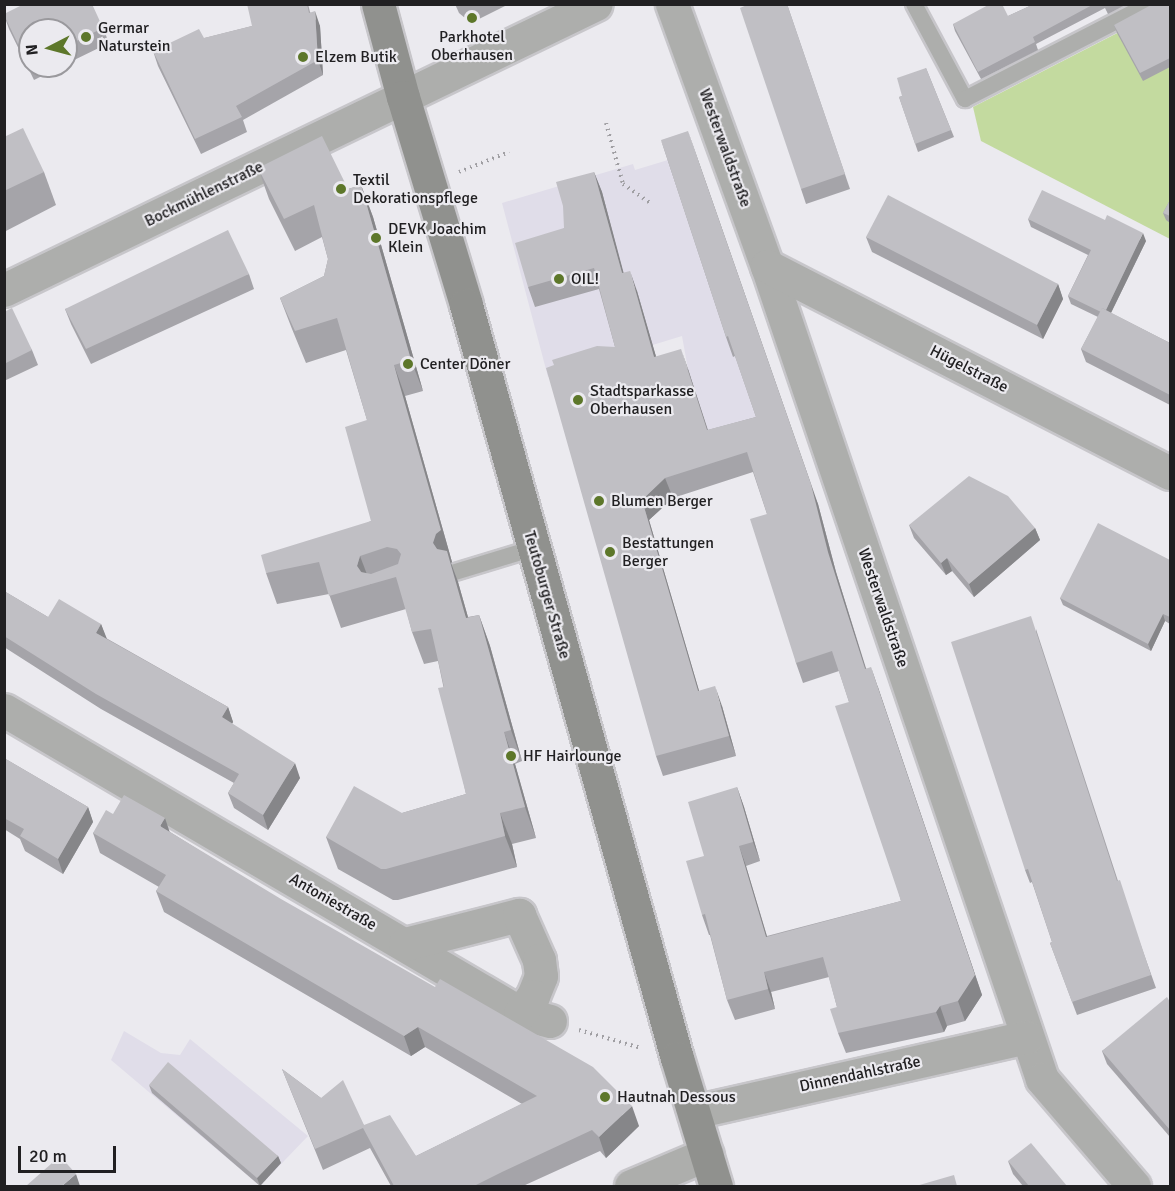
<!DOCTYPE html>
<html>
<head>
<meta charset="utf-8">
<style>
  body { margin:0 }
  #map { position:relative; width:1175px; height:1191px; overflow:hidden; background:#ebeaef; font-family:Signika,sans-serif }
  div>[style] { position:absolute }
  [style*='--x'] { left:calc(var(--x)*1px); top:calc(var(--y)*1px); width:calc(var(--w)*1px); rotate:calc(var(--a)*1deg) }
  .built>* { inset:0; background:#e0dde9 }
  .green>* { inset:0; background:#c3da9f }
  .path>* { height:4px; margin-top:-2px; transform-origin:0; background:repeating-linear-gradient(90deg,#a09fa3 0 1.5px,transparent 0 6px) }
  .roads { filter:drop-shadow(2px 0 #c7c6ca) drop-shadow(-2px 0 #c7c6ca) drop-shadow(0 2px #c7c6ca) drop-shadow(0 -2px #c7c6ca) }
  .lane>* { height:16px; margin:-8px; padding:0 8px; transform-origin:8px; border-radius:8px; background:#adaeac }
  .street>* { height:33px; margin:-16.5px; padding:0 16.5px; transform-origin:16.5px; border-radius:16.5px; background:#adaeac }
  .secondary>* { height:33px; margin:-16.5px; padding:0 16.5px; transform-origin:16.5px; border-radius:16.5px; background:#90918e }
  .wall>* { inset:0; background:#a5a4a9 }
  .shaded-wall>* { inset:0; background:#868689 }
  .building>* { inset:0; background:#c0bfc4 }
  .dots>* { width:16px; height:16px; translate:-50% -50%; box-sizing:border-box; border:3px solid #ebeaef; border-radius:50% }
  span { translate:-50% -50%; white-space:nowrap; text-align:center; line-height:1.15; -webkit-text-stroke:4.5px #ebeaef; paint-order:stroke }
  .poi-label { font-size:16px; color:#212022 }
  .left { translate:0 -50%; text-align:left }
  .street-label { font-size:16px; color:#212022 }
  .frame { position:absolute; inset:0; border:6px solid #212022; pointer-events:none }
  .north { position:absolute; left:18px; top:18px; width:60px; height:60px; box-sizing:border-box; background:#ebeaef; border:2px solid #9a999d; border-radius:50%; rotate:264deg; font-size:16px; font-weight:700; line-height:24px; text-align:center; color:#212022 }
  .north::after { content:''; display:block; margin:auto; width:21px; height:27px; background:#5d772a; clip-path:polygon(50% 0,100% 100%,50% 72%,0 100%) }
  .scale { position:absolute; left:18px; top:1146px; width:98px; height:27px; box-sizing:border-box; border:3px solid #212022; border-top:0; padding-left:8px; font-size:18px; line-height:21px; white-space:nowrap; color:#212022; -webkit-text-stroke:4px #ebeaef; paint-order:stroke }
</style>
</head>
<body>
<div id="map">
  <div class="built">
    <i style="clip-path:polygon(668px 160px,763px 437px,714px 451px,688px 369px,682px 336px,548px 377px,502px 203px,633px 164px,635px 170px)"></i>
    <i style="clip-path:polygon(124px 1031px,161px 1053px,180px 1055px,190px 1039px,308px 1136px,260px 1186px,111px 1060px)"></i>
  </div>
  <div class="green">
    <i style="clip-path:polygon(1170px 6px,1170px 239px,981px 141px,973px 107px)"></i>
  </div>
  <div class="path">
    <i style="--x:606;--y:123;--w:63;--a:74.4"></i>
    <i style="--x:623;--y:184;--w:33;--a:35"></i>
    <i style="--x:459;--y:172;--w:54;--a:-21.8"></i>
    <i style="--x:579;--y:1030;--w:65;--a:16.2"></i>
  </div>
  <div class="roads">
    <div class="lane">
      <i style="--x:914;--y:4;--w:108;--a:61.8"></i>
      <i style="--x:965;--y:99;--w:208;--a:-27.2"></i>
      <i style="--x:455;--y:572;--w:83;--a:-16.9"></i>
    </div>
    <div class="street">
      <i style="--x:672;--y:4;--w:279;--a:70.1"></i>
      <i style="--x:767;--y:266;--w:858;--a:71.31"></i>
      <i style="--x:1042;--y:1079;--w:141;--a:49.3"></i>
      <i style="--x:767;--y:266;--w:453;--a:27.2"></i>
      <i style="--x:4;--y:290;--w:657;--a:-25.79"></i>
      <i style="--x:4;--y:710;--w:598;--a:30.42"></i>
      <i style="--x:520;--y:1013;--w:31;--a:15"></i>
      <i style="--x:405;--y:944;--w:118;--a:-14.3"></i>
      <i style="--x:519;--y:915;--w:49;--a:66"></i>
      <i style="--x:539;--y:960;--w:16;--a:83"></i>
      <i style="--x:541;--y:976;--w:22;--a:112"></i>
      <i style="--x:533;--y:996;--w:21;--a:127"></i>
      <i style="--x:694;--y:1112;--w:341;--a:-12.7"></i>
      <i style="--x:631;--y:1186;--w:82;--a:-22.8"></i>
    </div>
    <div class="secondary">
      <i style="--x:378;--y:4;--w:96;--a:75"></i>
      <i style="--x:403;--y:97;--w:217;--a:73.1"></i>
      <i style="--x:466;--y:305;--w:782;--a:74.35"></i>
      <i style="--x:677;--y:1058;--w:134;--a:73.1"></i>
    </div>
  </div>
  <div class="wall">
    <i style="clip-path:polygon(308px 4px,310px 12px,320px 26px,323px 75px,243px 120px,247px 132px,201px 154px,158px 66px,153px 51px,252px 26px)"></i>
    <i style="clip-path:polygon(455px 4px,509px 4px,471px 23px,459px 13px)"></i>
    <i style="clip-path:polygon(787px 4px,850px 189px,806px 204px,801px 189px)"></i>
    <i style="clip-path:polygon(1034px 4px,1127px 4px,1108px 14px,1105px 8px,1036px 44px,1038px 50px,981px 79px,955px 31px,953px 24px,1008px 16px)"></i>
    <i style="clip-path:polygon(1170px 4px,1170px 67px,1143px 81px,1117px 33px,1114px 25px)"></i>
    <i style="clip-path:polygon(4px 15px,103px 28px,109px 43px,66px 64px,66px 30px,30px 30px,30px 66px,62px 66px,34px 80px,9px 29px)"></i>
    <i style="clip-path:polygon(926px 68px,954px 137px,918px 152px,899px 97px,902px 96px)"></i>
    <i style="clip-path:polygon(4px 137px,44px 172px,56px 205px,4px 232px)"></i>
    <i style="clip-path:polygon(661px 140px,818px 504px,836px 572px,866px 668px,878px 687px,982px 995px,965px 1021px,947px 1026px,944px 1032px,846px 1053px,838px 1033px,837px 1007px,829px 977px,771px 992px,775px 1009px,735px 1020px,727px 1000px,710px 935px,709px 935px,702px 915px,704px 856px,737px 787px,744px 807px,760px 861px,746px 866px,767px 936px,901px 901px,849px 702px,839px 671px,803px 683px,796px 663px,767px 514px,753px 472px,673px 498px,649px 520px,699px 691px,722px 706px,736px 756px,663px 776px,656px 756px,615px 347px,599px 289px,535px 307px,528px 287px,564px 228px,594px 172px,602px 192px,623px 272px,637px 291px,656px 357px,688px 369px,708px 430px,756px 417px,735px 356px,733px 357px,726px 337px)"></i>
    <i style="clip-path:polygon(258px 168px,348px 189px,361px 185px,373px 217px,423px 391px,405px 396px,452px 562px,451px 563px,458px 582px,468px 617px,479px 615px,490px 646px,522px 761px,515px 764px,536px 838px,512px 844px,517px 867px,398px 900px,393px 900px,338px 869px,326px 837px,402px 813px,466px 794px,438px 661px,424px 664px,412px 632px,406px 609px,341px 628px,329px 594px,277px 604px,266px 573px,371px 521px,367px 420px,346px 350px,306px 363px,292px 329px,280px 298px,324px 276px,328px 259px,322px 237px,295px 251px,269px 199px)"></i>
    <i style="clip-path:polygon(1170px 200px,1170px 223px,1166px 220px,1163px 213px)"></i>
    <i style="clip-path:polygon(1028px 219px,1146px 241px,1111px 313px,1170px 343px,1170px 405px,1086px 362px,1081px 349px,1098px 317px,1071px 304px,1068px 296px,1088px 255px,1031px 227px)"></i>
    <i style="clip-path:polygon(866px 237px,1058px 284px,1063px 299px,1043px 339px,872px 252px)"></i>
    <i style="clip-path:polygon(249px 274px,254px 289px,91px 364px,71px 324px,65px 309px)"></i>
    <i style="clip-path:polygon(4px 312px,32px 350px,38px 365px,4px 381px)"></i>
    <i style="clip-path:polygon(909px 525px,1035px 528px,1040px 540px,974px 597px,952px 571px,946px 575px,914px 538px)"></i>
    <i style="clip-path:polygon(1170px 560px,1170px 624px,1165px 621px,1151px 651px,1063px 605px,1060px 598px)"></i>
    <i style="clip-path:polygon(4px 591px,48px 617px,101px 624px,106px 638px,228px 707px,233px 722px,232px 724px,300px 778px,268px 830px,234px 808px,228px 793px,234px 783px,101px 709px,4px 647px)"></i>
    <i style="clip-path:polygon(1036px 629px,1118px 881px,1156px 988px,1077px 1015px,1050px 943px,1052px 942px,1032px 882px,1030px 883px,1025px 870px)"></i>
    <i style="clip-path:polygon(4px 758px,88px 807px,93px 822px,63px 874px,25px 851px,20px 839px,4px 829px)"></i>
    <i style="clip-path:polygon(113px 814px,170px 832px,639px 1126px,606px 1158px,600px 1151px,523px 1186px,391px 1186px,370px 1148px,323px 1170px,282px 1069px,321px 1098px,364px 1125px,416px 1156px,522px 1104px,425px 1047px,411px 1056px,164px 912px,156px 891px,159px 887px,100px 853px,93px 833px)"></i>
    <i style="clip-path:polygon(1170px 1002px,1170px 1137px,1107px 1064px,1102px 1051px)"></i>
    <i style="clip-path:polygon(149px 1085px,278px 1156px,281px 1163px,260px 1186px,152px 1093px)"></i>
    <i style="clip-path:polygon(1008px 1161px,1067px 1186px,1023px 1186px,1013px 1174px)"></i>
  </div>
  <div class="shaded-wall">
    <i style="clip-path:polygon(315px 11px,320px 26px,323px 75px,318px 60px)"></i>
    <i style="clip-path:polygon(688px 131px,818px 504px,836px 572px,872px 689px)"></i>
    <i style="clip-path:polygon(594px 172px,602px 192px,629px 293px,622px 273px)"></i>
    <i style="clip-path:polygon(361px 185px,373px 217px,423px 391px,411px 360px)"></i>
    <i style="clip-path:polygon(1143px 233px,1146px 241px,1107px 321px,1104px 314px)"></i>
    <i style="clip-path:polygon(630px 271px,637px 291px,662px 377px,654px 357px)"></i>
    <i style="clip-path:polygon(1058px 284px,1063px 299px,1043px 339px,1037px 325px)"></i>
    <i style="clip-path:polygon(681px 349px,688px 369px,714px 450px,707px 430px)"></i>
    <i style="clip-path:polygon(394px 365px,405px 396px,452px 562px,451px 563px,458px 582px,477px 649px,447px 565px,433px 543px)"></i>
    <i style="clip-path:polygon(665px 478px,673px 498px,649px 520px,705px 711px,698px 691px,642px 500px)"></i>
    <i style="clip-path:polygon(1035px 528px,1040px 540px,974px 597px,969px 584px)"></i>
    <i style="clip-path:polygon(360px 556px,371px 585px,357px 566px)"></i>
    <i style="clip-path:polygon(947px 558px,952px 571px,946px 575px,941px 563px)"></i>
    <i style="clip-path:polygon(1163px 614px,1165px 621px,1151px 651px,1148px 644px)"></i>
    <i style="clip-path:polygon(479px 615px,490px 646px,522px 761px,511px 730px)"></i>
    <i style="clip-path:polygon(101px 624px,107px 639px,96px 633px)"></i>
    <i style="clip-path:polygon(871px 667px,982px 995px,965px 1021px,958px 1001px)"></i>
    <i style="clip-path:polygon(715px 686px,722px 706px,736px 756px,729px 736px)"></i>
    <i style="clip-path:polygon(228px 707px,233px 722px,227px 732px,222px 717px)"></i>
    <i style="clip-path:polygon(504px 732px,515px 764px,536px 838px,525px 807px)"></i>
    <i style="clip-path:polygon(295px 763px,300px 778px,268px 830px,263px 815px)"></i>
    <i style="clip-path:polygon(737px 787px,744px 807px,760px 861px,753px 842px)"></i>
    <i style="clip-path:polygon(88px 807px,93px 822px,63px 874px,58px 859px)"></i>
    <i style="clip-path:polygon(500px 813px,512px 844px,517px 867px,505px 836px)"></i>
    <i style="clip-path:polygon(165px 818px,172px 839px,160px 826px)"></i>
    <i style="clip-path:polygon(739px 846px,746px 866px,773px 957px,766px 937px)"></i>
    <i style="clip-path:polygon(764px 972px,771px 992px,775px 1009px,768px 989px)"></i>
    <i style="clip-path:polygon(940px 1006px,947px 1026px,944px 1032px,936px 1012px)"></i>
    <i style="clip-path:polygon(418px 1027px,425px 1047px,411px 1056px,404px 1036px)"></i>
    <i style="clip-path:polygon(632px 1106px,639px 1126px,606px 1158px,599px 1137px)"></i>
    <i style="clip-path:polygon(278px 1156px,281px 1163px,260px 1186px,257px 1178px)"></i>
    <i style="clip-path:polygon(76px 1174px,80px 1186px,62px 1186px)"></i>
  </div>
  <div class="building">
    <i style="clip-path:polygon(24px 4px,92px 4px,103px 28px,66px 46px,66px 30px,30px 30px,30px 64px,28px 65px,4px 15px,4px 14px)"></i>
    <i style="clip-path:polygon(247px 4px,307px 4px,309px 13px,315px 11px,318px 60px,236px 106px,242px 117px,195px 139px,153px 51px,199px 29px,204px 38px,252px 26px)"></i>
    <i style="clip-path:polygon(749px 4px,787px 4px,845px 174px,801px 189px,740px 8px)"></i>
    <i style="clip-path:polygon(990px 4px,1002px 4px,1008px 16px,1034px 4px,1094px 4px,1033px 37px,1035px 42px,978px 72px,953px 24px)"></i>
    <i style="clip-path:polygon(1153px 4px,1170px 4px,1170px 58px,1140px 73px,1114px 25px)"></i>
    <i style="clip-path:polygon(926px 68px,951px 130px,915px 144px,899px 97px,902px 96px,897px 78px)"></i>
    <i style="clip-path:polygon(23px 128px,44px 172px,4px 191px,4px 137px)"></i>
    <i style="clip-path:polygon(688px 131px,811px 484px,828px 552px,865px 669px,871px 667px,975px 975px,958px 1001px,940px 1006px,936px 1012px,838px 1033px,830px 1009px,837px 1007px,823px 957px,764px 972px,768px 989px,727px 1000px,705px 914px,702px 915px,686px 861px,704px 856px,688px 802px,737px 787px,753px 842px,739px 846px,766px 937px,901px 901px,835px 706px,849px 702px,832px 651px,796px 663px,750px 519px,767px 514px,747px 452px,665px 478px,642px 500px,698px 691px,715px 686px,729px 736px,656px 756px,546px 368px,554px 365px,552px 360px,597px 346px,615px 347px,594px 268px,528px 287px,515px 243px,564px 228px,563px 206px,556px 182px,594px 172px,622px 273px,630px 271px,654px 357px,681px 349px,707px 430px,756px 417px,728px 336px,726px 337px,661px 140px)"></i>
    <i style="clip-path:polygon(evenodd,322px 136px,348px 189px,361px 185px,411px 360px,394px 365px,441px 530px,436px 534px,433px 543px,437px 549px,447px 551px,466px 618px,479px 615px,511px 730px,504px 732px,525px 807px,500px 813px,505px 836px,386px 869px,381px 869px,326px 837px,354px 786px,402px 813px,466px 794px,438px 688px,444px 687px,431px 629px,412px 632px,396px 577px,329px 596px,319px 562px,266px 573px,261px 555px,371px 521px,345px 427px,367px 420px,337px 318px,295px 331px,280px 298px,324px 276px,328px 259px,314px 205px,284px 219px,258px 168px,322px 136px,387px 547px,397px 549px,401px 554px,398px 564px,371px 574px,361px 572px,357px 566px,360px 556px,387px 547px)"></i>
    <i style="clip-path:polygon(1042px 190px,1105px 220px,1107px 215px,1143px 233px,1106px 310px,1102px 308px,1101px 312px,1068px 296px,1091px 250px,1028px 219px)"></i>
    <i style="clip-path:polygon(888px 195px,1058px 284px,1037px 325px,866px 237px)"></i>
    <i style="clip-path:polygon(1170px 200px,1170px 216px,1163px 213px)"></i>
    <i style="clip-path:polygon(228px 230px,249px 274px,86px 349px,65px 309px)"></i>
    <i style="clip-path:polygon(12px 308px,32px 350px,4px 364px,4px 312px)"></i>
    <i style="clip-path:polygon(1102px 308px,1170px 343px,1170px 395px,1081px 349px)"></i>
    <i style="clip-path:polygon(969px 476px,1008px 496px,1035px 528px,969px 584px,947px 558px,941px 563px,909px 525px)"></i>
    <i style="clip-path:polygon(1098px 523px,1170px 560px,1170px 617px,1163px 614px,1148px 644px,1060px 598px)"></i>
    <i style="clip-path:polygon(4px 591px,48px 617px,59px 599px,101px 624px,96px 633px,228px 707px,222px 717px,295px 763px,263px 815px,228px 793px,239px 774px,96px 694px,4px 636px)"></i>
    <i style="clip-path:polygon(1031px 616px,1117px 881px,1120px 880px,1151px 975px,1072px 1002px,1050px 943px,1052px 942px,1028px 869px,1025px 870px,951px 642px)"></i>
    <i style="clip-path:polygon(4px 758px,88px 807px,58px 859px,20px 836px,24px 829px,4px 818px)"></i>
    <i style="clip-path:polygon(124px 795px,165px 818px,160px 826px,281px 899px,435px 987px,440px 979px,593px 1067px,632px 1106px,599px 1137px,592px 1130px,502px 1172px,474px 1186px,394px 1186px,363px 1128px,315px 1149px,282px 1069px,321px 1098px,343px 1080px,364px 1125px,390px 1115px,416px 1156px,537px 1096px,418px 1027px,404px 1036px,156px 891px,166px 875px,93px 833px,106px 810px,113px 814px)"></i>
    <i style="clip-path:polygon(1167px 997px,1170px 1002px,1170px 1130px,1102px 1051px)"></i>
    <i style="clip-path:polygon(168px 1062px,278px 1156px,257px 1178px,149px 1085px)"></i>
    <i style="clip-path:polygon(1031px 1143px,1067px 1186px,1029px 1186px,1008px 1161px)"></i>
    <i style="clip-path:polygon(60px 1156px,76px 1174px,62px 1186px,26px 1186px)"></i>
    <i style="clip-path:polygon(954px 1175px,957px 1186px,916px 1186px)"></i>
  </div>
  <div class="dots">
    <i style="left:472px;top:18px;background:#5d772a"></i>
    <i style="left:86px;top:37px;background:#5d772a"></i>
    <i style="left:303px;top:57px;background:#5d772a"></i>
    <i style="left:341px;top:189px;background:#5d772a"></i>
    <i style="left:376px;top:238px;background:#5d772a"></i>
    <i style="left:559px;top:279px;background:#5d772a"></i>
    <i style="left:408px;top:364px;background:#5d772a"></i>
    <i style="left:578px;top:400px;background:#5d772a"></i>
    <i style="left:599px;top:501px;background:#5d772a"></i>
    <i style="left:610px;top:552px;background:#5d772a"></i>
    <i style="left:511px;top:756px;background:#5d772a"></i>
    <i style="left:605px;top:1097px;background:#5d772a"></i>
  </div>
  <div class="poi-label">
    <span class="left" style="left:98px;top:37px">Germar<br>Naturstein</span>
    <span style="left:472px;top:46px">Parkhotel<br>Oberhausen</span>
    <span class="left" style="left:315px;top:57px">Elzem Butik</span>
    <span class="left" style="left:353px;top:189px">Textil<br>Dekorationspflege</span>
    <span class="left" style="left:388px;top:238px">DEVK Joachim<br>Klein</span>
    <span class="left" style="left:571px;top:279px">OIL!</span>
    <span class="left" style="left:420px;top:364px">Center Döner</span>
    <span class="left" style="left:590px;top:400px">Stadtsparkasse<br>Oberhausen</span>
    <span class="left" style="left:611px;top:501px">Blumen Berger</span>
    <span class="left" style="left:622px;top:552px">Bestattungen<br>Berger</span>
    <span class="left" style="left:523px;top:756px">HF Hairlounge</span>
    <span class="left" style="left:617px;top:1097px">Hautnah Dessous</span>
  </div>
  <div class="street-label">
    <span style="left:725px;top:148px;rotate:70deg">Westerwaldstraße</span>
    <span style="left:204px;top:194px;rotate:-26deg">Bockmühlenstraße</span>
    <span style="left:969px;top:369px;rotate:27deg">Hügelstraße</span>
    <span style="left:547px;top:595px;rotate:74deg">Teutoburger Straße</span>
    <span style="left:883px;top:608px;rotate:71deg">Westerwaldstraße</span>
    <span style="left:333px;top:902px;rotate:30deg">Antoniestraße</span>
    <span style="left:860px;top:1074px;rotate:-12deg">Dinnendahlstraße</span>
  </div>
  <div class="frame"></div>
  <div class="north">N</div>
  <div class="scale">20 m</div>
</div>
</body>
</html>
